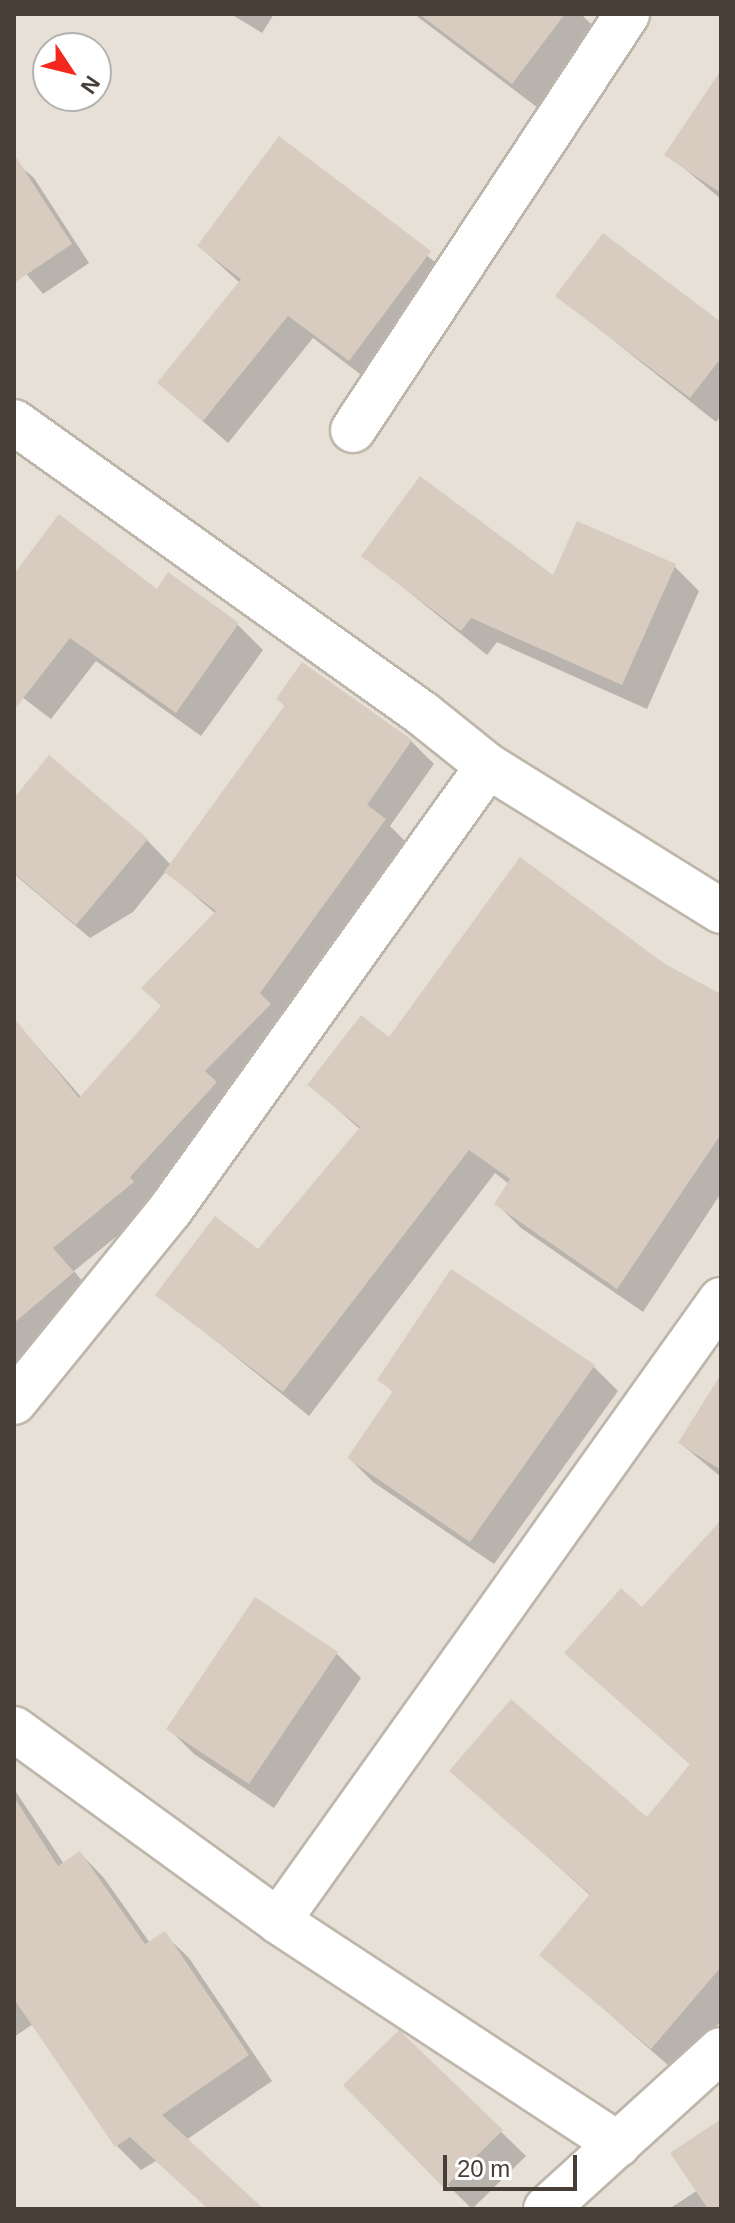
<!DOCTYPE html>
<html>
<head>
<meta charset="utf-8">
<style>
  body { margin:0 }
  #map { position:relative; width:735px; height:2223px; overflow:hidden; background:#f4efe8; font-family:Arial,sans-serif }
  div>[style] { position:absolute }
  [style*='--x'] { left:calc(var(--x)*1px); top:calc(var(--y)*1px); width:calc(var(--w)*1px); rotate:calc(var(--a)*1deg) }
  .residential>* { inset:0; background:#e7e0d7 }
  .shadow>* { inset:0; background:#0003 }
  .building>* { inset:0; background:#d8ccc1 }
  .roads { filter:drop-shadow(2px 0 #bfb6ab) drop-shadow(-2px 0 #bfb6ab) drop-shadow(0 2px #bfb6ab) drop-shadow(0 -2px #bfb6ab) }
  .minor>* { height:44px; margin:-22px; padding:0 22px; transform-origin:22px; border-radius:22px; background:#fff }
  span { translate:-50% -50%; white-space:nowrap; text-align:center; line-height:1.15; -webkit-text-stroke:6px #fff; paint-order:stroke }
  .frame { position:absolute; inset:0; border:16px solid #473f37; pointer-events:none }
  .north { position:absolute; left:32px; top:32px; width:80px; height:80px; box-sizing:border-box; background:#fff; border:2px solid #b5b2af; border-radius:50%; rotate:125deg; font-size:22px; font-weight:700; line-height:32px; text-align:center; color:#473f37 }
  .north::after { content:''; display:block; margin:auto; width:28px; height:36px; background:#f4281f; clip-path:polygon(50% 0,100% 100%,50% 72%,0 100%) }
  .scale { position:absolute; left:443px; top:2155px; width:134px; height:36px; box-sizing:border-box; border:4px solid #473f37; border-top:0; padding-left:10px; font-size:24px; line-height:28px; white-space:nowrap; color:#473f37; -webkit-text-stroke:6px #fff; paint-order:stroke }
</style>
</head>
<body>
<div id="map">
  <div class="residential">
    <i style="clip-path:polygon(evenodd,14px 14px,721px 14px,721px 2209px,14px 2209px,14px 14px,48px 48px,96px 48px,96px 96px,48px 96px,48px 48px)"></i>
  </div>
  <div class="shadow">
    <i style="clip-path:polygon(231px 14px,274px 14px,262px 33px)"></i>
    <i style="clip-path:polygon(414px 14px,581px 14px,597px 30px,538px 108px)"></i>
    <i style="clip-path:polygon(721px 98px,721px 199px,667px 154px)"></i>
    <i style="clip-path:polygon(279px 139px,454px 277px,373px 384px,313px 338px,228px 443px,159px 383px,240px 283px,199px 246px)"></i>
    <i style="clip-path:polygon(14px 161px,34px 178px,89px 263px,43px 294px,14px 259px)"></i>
    <i style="clip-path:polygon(558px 296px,721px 324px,721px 416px,716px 422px)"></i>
    <i style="clip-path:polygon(363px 555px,554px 578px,674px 566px,699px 591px,647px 709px,497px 642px,487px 655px)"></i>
    <i style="clip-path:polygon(169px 575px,238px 625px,263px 650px,201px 736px,96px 661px,51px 719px,14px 691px,14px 577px,157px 592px)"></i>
    <i style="clip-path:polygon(302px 665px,411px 741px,434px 764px,390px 826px,407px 843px,155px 1205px,74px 1271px,95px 1296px,14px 1362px,14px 1020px,82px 1098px,163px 1006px,216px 914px,166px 871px,133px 912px,90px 938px,14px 874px,14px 801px,147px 840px,171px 865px,286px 707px,278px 699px)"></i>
    <i style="clip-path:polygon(664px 965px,721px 999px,721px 1193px,643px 1312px,521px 1228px,496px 1203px,509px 1184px,495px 1173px,309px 1416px,158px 1294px,259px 1252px,361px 1130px,310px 1085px)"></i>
    <i style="clip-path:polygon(451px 1272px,594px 1367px,618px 1391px,494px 1564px,373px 1482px,349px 1458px,394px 1393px,380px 1380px)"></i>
    <i style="clip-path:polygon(721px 1394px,721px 1477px,680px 1443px)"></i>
    <i style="clip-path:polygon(721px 1523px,721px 2021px,677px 2073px,542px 1955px,591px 1896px,452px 1771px,648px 1820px,692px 1766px,566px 1653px,642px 1610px)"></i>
    <i style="clip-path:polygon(336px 1653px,361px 1678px,274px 1808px,194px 1754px,169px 1729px)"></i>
    <i style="clip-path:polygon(14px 1789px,64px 1864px,80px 1853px,104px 1878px,150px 1943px,164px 1934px,189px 1958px,272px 2081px,186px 2140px,261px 2209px,209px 2209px,156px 2161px,141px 2170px,117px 2146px,33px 2024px,14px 2037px)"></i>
    <i style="clip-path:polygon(399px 2033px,526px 2156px,472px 2209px,346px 2085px)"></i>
    <i style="clip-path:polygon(721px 2130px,721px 2209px,669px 2209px,698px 2190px)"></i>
  </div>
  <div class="building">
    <i style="clip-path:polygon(419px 14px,565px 14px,512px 84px)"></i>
    <i style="clip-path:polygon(721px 70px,721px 193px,664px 155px)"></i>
    <i style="clip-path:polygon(279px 136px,431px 251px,349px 361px,288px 316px,203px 421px,157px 383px,241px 279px,197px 246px)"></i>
    <i style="clip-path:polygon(14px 154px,72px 244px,14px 283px)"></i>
    <i style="clip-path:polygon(603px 233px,721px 322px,721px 358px,690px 398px,555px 296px)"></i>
    <i style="clip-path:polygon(420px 476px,553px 575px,577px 521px,676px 564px,622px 685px,471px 618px,461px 631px,361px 556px)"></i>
    <i style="clip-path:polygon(59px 514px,157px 589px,168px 572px,239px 623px,176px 713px,70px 638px,14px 710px,14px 574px)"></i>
    <i style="clip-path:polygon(302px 662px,412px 740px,367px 805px,386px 819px,260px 993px,271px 1004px,205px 1071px,217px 1082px,130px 1177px,134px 1182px,53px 1248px,74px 1272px,14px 1323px,14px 1018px,79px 1098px,161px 1006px,141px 988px,216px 911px,164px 872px,285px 705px,276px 699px)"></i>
    <i style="clip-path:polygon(49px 755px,148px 839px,76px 925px,14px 873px,14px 798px)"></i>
    <i style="clip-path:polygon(520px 857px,665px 964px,721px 994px,721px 1134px,617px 1289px,494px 1204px,510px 1179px,469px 1150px,283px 1392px,155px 1295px,215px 1216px,258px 1249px,360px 1127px,307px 1085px,361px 1015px,389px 1037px)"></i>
    <i style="clip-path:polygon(451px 1269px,595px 1365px,470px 1542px,347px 1458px,393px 1391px,377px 1380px)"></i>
    <i style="clip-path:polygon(721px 1374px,721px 1470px,678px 1443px)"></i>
    <i style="clip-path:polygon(721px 1520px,721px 1967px,651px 2049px,539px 1955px,590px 1894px,449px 1771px,511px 1699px,647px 1817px,690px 1764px,564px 1653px,621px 1588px,642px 1607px)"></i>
    <i style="clip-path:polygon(255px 1597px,338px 1652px,249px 1784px,166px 1729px)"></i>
    <i style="clip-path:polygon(14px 1797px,58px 1866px,80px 1851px,145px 1944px,165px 1931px,249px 2055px,162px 2115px,264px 2209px,208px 2209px,130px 2137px,115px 2147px,14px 1999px)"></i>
    <i style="clip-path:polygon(399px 2030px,503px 2130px,444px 2188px,343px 2085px)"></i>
    <i style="clip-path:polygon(721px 2119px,721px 2209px,708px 2209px,670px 2153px)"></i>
  </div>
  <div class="roads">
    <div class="minor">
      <i style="--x:14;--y:422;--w:503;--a:35.52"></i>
      <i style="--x:423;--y:714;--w:83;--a:38.7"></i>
      <i style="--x:488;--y:766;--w:274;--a:31.9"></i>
      <i style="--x:353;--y:430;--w:498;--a:-56.6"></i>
      <i style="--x:14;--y:1402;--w:247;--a:-50.9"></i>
      <i style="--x:170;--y:1210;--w:546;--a:-54.39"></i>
      <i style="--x:14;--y:1729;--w:326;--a:36"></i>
      <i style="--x:278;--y:1921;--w:407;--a:33.3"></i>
      <i style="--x:278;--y:1921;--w:763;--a:-54.5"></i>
      <i style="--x:546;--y:2209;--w:236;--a:-42.3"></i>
    </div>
  </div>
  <div class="frame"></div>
  <div class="north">N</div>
  <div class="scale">20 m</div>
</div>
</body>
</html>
